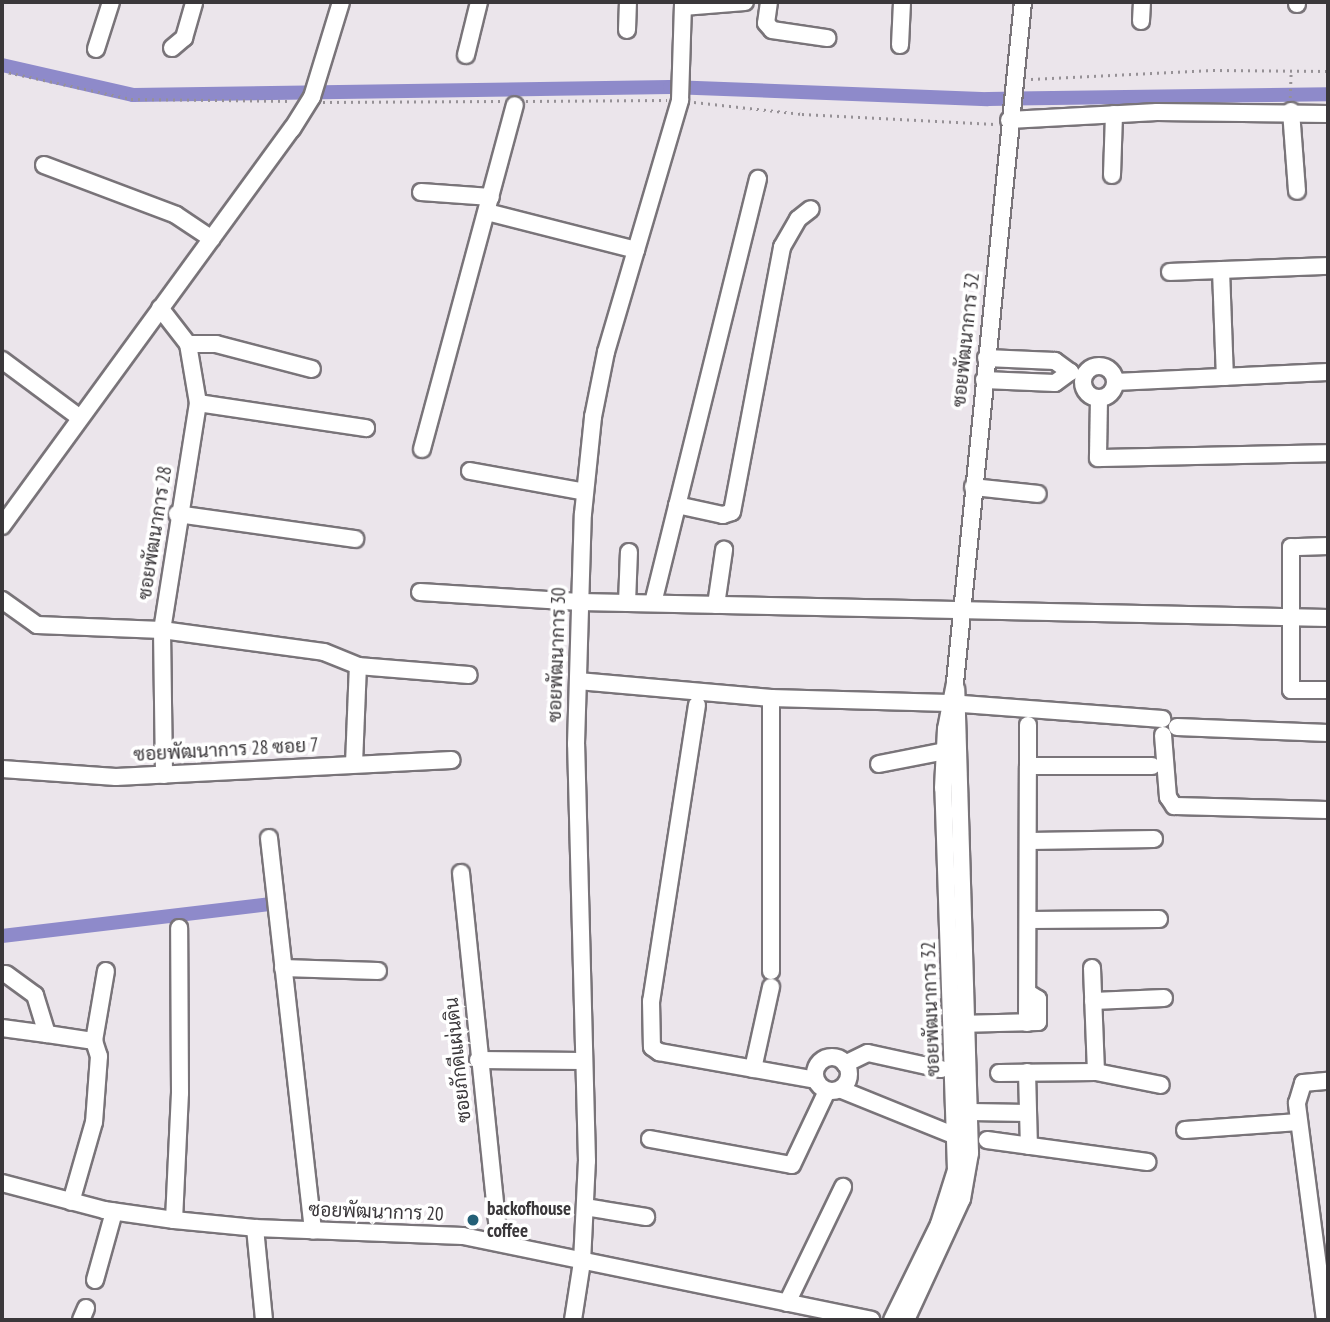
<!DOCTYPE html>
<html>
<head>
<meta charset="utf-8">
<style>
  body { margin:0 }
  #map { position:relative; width:1330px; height:1322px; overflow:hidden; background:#ebe5eb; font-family:"PT Sans Narrow",Sarabun,sans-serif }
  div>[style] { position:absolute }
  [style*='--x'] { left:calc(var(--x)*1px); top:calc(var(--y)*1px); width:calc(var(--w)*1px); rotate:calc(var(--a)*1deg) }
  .canal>* { height:14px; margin:-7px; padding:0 7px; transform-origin:7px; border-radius:7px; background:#8e8aca }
  .path>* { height:2.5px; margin-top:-1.25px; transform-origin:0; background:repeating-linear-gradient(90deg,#969196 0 2px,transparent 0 7px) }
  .roads { filter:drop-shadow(2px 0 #797479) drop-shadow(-2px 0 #797479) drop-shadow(0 2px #797479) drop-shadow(0 -2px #797479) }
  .minor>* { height:16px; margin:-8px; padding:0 8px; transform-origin:8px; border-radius:8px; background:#fff }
  .minor>.ring { margin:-8px; padding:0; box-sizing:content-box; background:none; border:16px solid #fff; border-radius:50% }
  .dots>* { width:19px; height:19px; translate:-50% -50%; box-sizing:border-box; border:4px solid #fff; border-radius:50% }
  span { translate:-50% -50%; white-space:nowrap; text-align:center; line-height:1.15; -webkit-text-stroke:7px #fff; paint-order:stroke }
  .street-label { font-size:19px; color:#3a373a }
  .poi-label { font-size:19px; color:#3a373a; font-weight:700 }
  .left { translate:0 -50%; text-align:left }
  .frame { position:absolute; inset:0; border:4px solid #3a373a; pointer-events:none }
</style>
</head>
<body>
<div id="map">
  <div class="canal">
    <i style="--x:2;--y:65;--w:134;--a:12.9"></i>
    <i style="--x:133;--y:95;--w:537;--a:-0.85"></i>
    <i style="--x:670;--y:87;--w:318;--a:2.2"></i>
    <i style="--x:988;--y:99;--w:340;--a:-0.8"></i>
    <i style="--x:2;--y:936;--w:269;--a:-6.8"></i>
  </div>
  <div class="path">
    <i style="--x:2;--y:71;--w:132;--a:12.2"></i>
    <i style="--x:131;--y:99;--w:161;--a:0.7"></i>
    <i style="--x:1031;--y:79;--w:182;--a:-2.8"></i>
    <i style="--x:1213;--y:70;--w:115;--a:0.5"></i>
    <i style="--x:1290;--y:98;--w:27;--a:-88"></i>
    <i style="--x:526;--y:101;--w:141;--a:-0.4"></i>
    <i style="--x:323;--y:102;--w:179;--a:-0.3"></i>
    <i style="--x:694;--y:102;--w:109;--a:6.3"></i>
    <i style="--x:802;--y:114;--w:193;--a:3"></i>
  </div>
  <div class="roads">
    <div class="minor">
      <i style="--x:769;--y:2;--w:21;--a:98"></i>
      <i style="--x:766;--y:23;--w:9;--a:49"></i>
      <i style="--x:772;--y:30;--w:56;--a:8.3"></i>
      <i style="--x:1297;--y:4;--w:2;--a:-90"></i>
      <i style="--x:683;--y:7;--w:62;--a:-4.6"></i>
      <i style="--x:1141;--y:21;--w:19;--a:-87"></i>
      <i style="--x:627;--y:30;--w:28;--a:-88"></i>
      <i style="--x:900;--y:45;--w:43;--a:-87.3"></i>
      <i style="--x:172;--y:48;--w:16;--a:-40"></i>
      <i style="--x:184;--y:38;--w:37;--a:-74"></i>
      <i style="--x:96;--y:49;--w:49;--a:-72.3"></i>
      <i style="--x:466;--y:55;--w:55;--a:-76.2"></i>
      <i style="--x:1291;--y:111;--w:80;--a:85.7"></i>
      <i style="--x:1009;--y:120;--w:148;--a:-3.1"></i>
      <i style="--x:1157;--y:112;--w:171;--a:0.7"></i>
      <i style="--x:44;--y:165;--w:141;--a:20.7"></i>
      <i style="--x:176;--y:215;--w:43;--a:33.7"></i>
      <i style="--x:1112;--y:175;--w:61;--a:-88.1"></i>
      <i style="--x:421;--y:192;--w:70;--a:4.1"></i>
      <i style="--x:487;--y:212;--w:154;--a:14.3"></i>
      <i style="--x:1221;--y:270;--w:107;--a:87.9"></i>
      <i style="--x:1170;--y:272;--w:158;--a:-2.2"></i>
      <i style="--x:160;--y:308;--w:46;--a:52.1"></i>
      <i style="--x:188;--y:344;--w:60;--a:80.4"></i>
      <i style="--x:198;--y:403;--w:230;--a:99"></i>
      <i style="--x:162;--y:630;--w:145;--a:89.2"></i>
      <i style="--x:188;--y:344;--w:28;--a:0"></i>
      <i style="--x:216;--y:344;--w:99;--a:14.6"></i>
      <i style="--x:2;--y:360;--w:97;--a:36.6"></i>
      <i class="ring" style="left:1083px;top:366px;width:16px;height:16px"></i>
      <i style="--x:984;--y:380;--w:71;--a:2.4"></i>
      <i style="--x:1055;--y:383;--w:19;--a:-36"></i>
      <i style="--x:1070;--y:372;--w:19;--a:-144"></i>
      <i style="--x:1055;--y:361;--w:69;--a:-177.5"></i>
      <i style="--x:1115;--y:382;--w:213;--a:-2.7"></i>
      <i style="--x:1099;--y:398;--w:60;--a:91"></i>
      <i style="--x:1098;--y:458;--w:230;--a:-1.2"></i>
      <i style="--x:198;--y:403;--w:170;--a:8.5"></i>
      <i style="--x:422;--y:449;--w:356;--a:-74.9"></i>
      <i style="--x:470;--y:471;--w:117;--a:10.3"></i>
      <i style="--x:973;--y:487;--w:65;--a:6.1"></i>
      <i style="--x:677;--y:505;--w:47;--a:12.3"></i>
      <i style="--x:723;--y:515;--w:9;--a:-18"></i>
      <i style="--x:732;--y:512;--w:270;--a:-79.3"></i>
      <i style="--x:782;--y:247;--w:32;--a:-60"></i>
      <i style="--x:798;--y:219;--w:16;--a:-38"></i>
      <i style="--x:177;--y:514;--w:180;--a:8"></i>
      <i style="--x:2;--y:526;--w:492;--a:-53.9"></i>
      <i style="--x:292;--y:129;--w:38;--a:-58"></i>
      <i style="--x:312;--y:97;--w:99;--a:-73"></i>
      <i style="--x:1328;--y:546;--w:37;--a:178"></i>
      <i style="--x:1291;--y:547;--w:143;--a:90"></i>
      <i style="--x:1291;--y:690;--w:37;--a:0"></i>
      <i style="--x:420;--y:592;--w:160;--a:3.6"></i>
      <i style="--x:580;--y:602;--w:748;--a:1.23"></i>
      <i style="--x:2;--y:600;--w:43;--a:35.5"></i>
      <i style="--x:37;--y:625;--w:125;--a:2.3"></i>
      <i style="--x:162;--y:630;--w:163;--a:7.7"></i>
      <i style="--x:324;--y:652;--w:37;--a:22"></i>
      <i style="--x:358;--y:666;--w:111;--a:4.6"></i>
      <i style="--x:627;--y:603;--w:51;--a:-87.8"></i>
      <i style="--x:653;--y:603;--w:437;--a:-76.1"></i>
      <i style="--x:716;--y:605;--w:56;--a:-81.7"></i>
      <i style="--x:578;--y:681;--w:194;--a:5"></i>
      <i style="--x:771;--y:698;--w:178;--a:1.6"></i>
      <i style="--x:949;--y:703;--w:214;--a:4.3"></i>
      <i style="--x:697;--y:705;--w:300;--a:98.8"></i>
      <i style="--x:651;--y:1001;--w:46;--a:88.8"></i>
      <i style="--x:652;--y:1047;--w:9;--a:36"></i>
      <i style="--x:659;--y:1052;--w:159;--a:10.1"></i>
      <i style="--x:1028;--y:725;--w:41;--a:90"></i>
      <i style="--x:1028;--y:766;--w:124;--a:0"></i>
      <i style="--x:1177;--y:727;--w:151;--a:2.3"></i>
      <i style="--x:1163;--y:735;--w:62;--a:85.4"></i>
      <i style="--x:1168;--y:797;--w:11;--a:56"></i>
      <i style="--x:1174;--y:806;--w:154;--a:1.5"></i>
      <i style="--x:354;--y:764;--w:98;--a:-87.7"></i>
      <i style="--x:879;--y:764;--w:67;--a:-11.1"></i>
      <i style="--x:2;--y:769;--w:114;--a:4"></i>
      <i style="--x:116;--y:777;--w:336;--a:-2.9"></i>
      <i style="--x:269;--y:838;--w:395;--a:83.6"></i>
      <i style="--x:1029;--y:841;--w:125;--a:-0.9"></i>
      <i style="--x:461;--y:873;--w:371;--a:84.1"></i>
      <i style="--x:1029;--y:920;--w:130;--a:-0.4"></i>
      <i style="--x:283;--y:968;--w:95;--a:1.8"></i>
      <i style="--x:1092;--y:968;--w:104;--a:87.8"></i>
      <i style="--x:771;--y:971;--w:273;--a:-90"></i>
      <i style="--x:6;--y:974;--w:36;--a:36"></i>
      <i style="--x:35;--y:995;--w:41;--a:72.9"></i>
      <i style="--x:47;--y:1034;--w:48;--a:8.5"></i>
      <i style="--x:94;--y:1041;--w:16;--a:72"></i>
      <i style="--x:99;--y:1056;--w:66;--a:94.3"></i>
      <i style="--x:94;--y:1122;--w:83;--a:106"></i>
      <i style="--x:1093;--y:1001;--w:71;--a:-2.4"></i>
      <i style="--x:1027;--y:1023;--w:257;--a:-89.8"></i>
      <i style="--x:958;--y:1024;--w:80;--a:-1.4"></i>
      <i style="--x:1038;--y:1022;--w:23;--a:-90"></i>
      <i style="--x:1038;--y:999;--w:9;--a:-148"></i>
      <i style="--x:2;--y:1028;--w:45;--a:7.6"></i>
      <i style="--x:94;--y:1041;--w:71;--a:-80.3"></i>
      <i class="ring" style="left:815px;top:1057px;width:18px;height:18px"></i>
      <i style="--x:478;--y:1060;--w:105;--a:0.5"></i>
      <i style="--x:845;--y:1064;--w:25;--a:-26"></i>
      <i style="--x:868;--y:1053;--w:75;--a:12.4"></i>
      <i style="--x:753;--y:1069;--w:84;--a:-77.6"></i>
      <i style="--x:1027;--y:1072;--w:74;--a:88.5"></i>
      <i style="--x:999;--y:1073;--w:97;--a:-0.6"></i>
      <i style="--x:1096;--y:1072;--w:66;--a:11.3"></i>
      <i style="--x:842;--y:1090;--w:123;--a:22"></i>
      <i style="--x:971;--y:1112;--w:57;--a:1"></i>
      <i style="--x:1185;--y:1130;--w:114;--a:-4"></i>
      <i style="--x:650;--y:1139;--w:144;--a:10.4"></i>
      <i style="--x:792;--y:1165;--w:82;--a:-64.7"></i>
      <i style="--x:987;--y:1140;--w:162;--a:7.8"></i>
      <i style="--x:2;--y:1183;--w:106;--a:14.8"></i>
      <i style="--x:104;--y:1210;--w:71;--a:8.1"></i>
      <i style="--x:174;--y:1220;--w:81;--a:5.6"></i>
      <i style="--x:255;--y:1228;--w:208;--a:2.2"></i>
      <i style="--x:463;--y:1236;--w:417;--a:11.6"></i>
      <i style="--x:585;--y:1207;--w:62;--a:9.3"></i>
      <i style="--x:174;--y:1220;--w:127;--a:-87.3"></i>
      <i style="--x:180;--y:1093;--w:165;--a:-90.3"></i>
      <i style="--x:255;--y:1228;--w:92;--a:84.4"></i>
      <i style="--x:95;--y:1280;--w:71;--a:-74.4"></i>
      <i style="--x:787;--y:1303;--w:129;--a:-64.2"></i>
      <i style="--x:81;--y:1320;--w:13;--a:-67"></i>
      <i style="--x:573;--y:1320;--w:59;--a:-81.2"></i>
      <i style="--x:582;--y:1262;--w:101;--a:-87.2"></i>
      <i style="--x:587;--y:1161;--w:417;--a:-91.5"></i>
      <i style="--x:576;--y:744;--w:230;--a:-88.3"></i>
      <i style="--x:583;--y:514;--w:98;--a:-84.1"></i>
      <i style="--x:593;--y:417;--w:66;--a:-78.7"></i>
      <i style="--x:606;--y:352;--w:263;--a:-73.6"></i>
      <i style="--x:680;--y:100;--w:98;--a:-88.2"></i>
      <i style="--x:892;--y:1320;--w:107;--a:-63.9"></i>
      <i style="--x:939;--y:1224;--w:57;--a:-72.5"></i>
      <i style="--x:956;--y:1170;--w:382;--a:-91.9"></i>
      <i style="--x:943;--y:788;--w:59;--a:-87.1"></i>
      <i style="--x:946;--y:729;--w:47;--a:-78.9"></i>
      <i style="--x:955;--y:683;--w:684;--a:-84.3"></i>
      <i style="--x:906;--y:1320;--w:133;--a:-65.2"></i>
      <i style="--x:962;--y:1199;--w:47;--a:-80.1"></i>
      <i style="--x:970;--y:1153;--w:464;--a:-91.7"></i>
      <i style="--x:1325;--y:1320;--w:219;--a:-97.4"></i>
      <i style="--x:1297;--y:1103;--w:21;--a:-73"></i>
      <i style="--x:1303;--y:1083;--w:25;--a:-5"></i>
    </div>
  </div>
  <div class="dots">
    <i style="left:473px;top:1220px;background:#235f76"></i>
  </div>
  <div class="street-label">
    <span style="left:966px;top:340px;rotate:-84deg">ซอยพัฒนาการ 32</span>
    <span style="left:155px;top:533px;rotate:-81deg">ซอยพัฒนาการ 28</span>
    <span style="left:557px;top:655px;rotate:-88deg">ซอยพัฒนาการ 30</span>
    <span style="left:226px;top:750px;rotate:-3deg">ซอยพัฒนาการ 28 ซอย 7</span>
    <span style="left:931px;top:1009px;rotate:-92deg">ซอยพัฒนาการ 32</span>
    <span style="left:458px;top:1060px;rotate:-96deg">ซอยภักดีแผ่นดิน</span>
    <span style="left:376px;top:1212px;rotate:2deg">ซอยพัฒนาการ 20</span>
  </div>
  <div class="poi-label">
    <span class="left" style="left:487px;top:1220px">backofhouse<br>coffee</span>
  </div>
  <div class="frame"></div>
</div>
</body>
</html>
